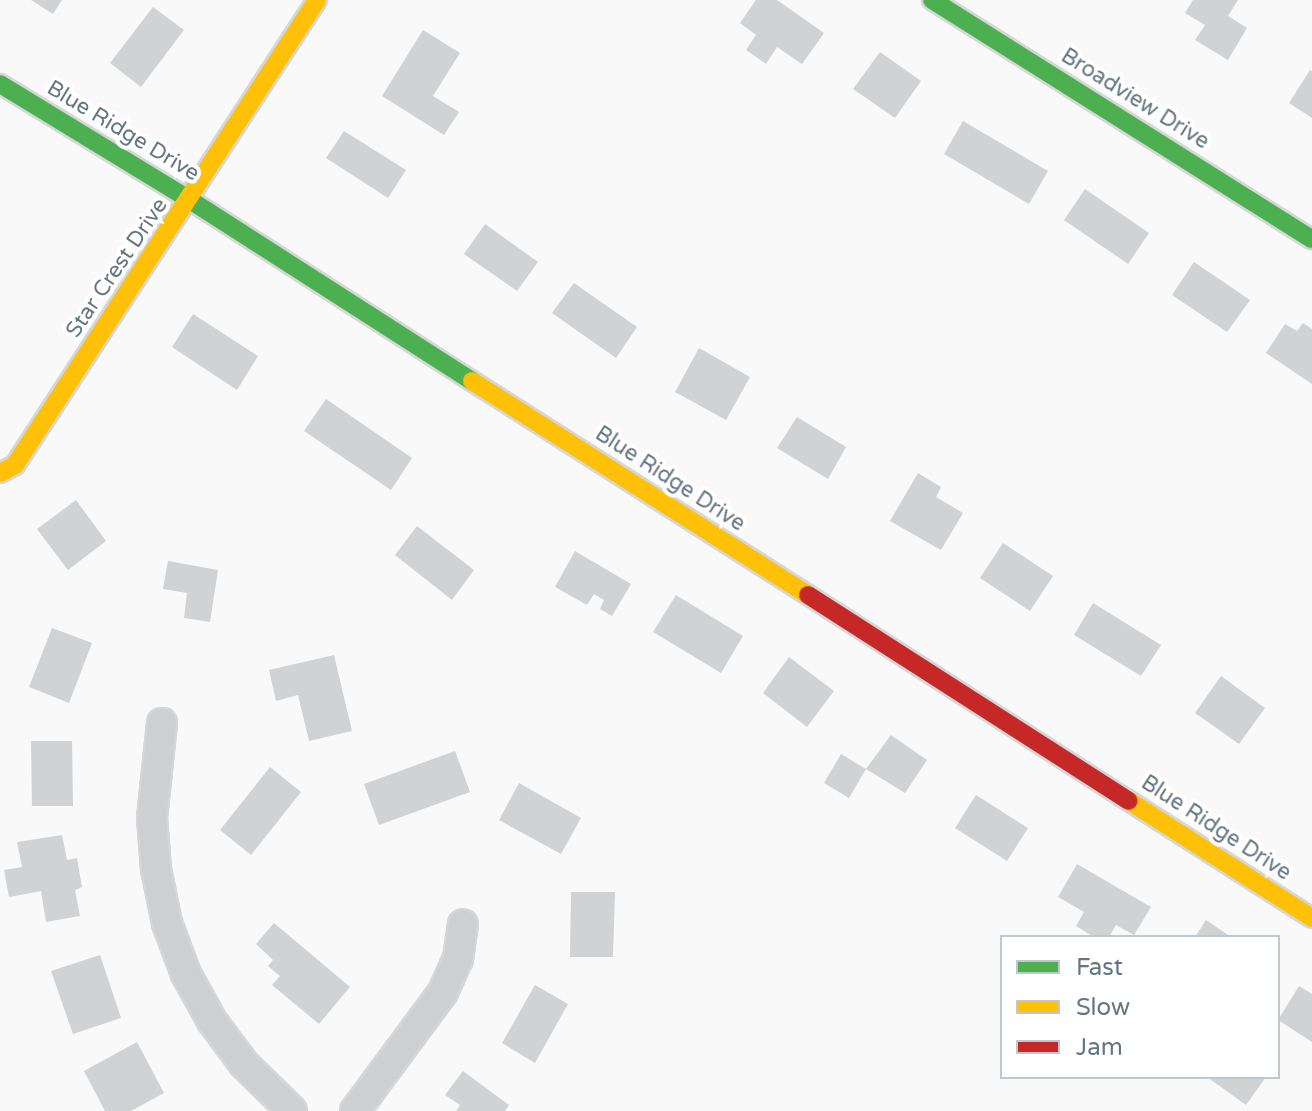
<!DOCTYPE html>
<html>
<head>
<meta charset="utf-8">
<style>
  body { margin:0 }
  #map { position:relative; width:1312px; height:1111px; overflow:hidden; background:#f9f9f9; font-family:"Varela Round",sans-serif }
  div>[style] { position:absolute }
  [style*='--x'] { left:calc(var(--x)*1px); top:calc(var(--y)*1px); width:calc(var(--w)*1px); rotate:calc(var(--a)*1deg) }
  .building>* { inset:0; background:#d0d2d3 }
  .roads { filter:drop-shadow(2px 0 #d5d6d7) drop-shadow(-2px 0 #d5d6d7) drop-shadow(0 2px #d5d6d7) drop-shadow(0 -2px #d5d6d7) }
  .street>* { height:28px; margin:-14px; padding:0 14px; transform-origin:14px; border-radius:14px; background:#cecfd0 }
  .fast>* { height:18px; margin:-9px; padding:0 9px; transform-origin:9px; border-radius:9px; background:#4caf50 }
  .slow>* { height:18px; margin:-9px; padding:0 9px; transform-origin:9px; border-radius:9px; background:#ffc107 }
  .jam>* { height:18px; margin:-9px; padding:0 9px; transform-origin:9px; border-radius:9px; background:#c62828 }
  span { translate:-50% -50%; white-space:nowrap; text-align:center; line-height:1.15; -webkit-text-stroke:8px #fff; paint-order:stroke }
  .street-label { font-size:22px; color:#657683 }
  .legend { position:absolute; left:1000px; top:935px; width:280px; height:144px; box-sizing:border-box; background:#fff; border:2px solid #c1c8cd; margin:0; padding:10px 14px; list-style:none; font-size:24px; color:#657683 }
  .legend li { display:flex; align-items:center; gap:16px; height:40px }
  .legend b { width:40px; border:2px solid #c1c8cd }
</style>
</head>
<body>
<div id="map">
  <div class="building">
    <i style="clip-path:polygon(31px 0,62px 0,53px 14px)"></i>
    <i style="clip-path:polygon(756px 0,777px 0,824px 33px,802px 64px,777px 47px,766px 64px,746px 50px,756px 35px,740px 23px)"></i>
    <i style="clip-path:polygon(1193px 0,1238px 0,1228px 16px,1247px 28px,1228px 60px,1195px 40px,1205px 25px,1185px 13px)"></i>
    <i style="clip-path:polygon(153px 7px,184px 30px,141px 87px,110px 63px)"></i>
    <i style="clip-path:polygon(423px 30px,460px 53px,433px 96px,459px 112px,444px 135px,382px 96px)"></i>
    <i style="clip-path:polygon(880px 52px,921px 81px,895px 118px,853px 89px)"></i>
    <i style="clip-path:polygon(1310px 70px,1312px 71px,1312px 118px,1289px 103px)"></i>
    <i style="clip-path:polygon(963px 121px,1048px 171px,1029px 204px,944px 154px)"></i>
    <i style="clip-path:polygon(344px 131px,406px 170px,388px 198px,326px 158px)"></i>
    <i style="clip-path:polygon(1085px 189px,1149px 233px,1128px 264px,1064px 220px)"></i>
    <i style="clip-path:polygon(485px 224px,538px 262px,517px 291px,464px 254px)"></i>
    <i style="clip-path:polygon(1194px 262px,1250px 300px,1227px 332px,1172px 295px)"></i>
    <i style="clip-path:polygon(574px 283px,637px 327px,616px 358px,552px 313px)"></i>
    <i style="clip-path:polygon(193px 314px,258px 356px,237px 390px,172px 347px)"></i>
    <i style="clip-path:polygon(1303px 323px,1312px 329px,1312px 384px,1266px 353px,1285px 324px,1297px 331px)"></i>
    <i style="clip-path:polygon(699px 348px,750px 377px,726px 420px,675px 392px)"></i>
    <i style="clip-path:polygon(326px 399px,412px 458px,391px 490px,304px 431px)"></i>
    <i style="clip-path:polygon(797px 417px,846px 447px,828px 479px,777px 448px)"></i>
    <i style="clip-path:polygon(918px 473px,941px 487px,936px 497px,963px 513px,941px 550px,890px 521px)"></i>
    <i style="clip-path:polygon(76px 500px,106px 541px,68px 570px,37px 529px)"></i>
    <i style="clip-path:polygon(417px 526px,474px 570px,452px 600px,395px 555px)"></i>
    <i style="clip-path:polygon(1003px 543px,1053px 576px,1030px 611px,980px 578px)"></i>
    <i style="clip-path:polygon(575px 551px,631px 584px,612px 616px,600px 609px,604px 600px,594px 594px,587px 605px,555px 587px)"></i>
    <i style="clip-path:polygon(168px 561px,218px 570px,210px 622px,184px 618px,187px 593px,163px 589px)"></i>
    <i style="clip-path:polygon(676px 595px,743px 636px,721px 673px,653px 632px)"></i>
    <i style="clip-path:polygon(1093px 603px,1161px 645px,1141px 676px,1074px 635px)"></i>
    <i style="clip-path:polygon(52px 628px,92px 643px,69px 703px,29px 687px)"></i>
    <i style="clip-path:polygon(334px 655px,352px 731px,309px 741px,298px 695px,276px 701px,269px 670px)"></i>
    <i style="clip-path:polygon(789px 657px,834px 691px,807px 727px,763px 693px)"></i>
    <i style="clip-path:polygon(1221px 676px,1265px 708px,1239px 744px,1195px 713px)"></i>
    <i style="clip-path:polygon(891px 735px,927px 760px,905px 793px,866px 769px,849px 798px,824px 783px,841px 754px,866px 769px)"></i>
    <i style="clip-path:polygon(31px 741px,72px 741px,73px 806px,32px 806px)"></i>
    <i style="clip-path:polygon(455px 751px,470px 792px,379px 825px,364px 784px)"></i>
    <i style="clip-path:polygon(270px 767px,301px 792px,251px 855px,220px 830px)"></i>
    <i style="clip-path:polygon(519px 783px,581px 818px,561px 854px,499px 820px)"></i>
    <i style="clip-path:polygon(976px 795px,1028px 828px,1007px 861px,955px 828px)"></i>
    <i style="clip-path:polygon(62px 835px,67px 860px,77px 858px,82px 887px,75px 890px,80px 916px,46px 922px,41px 891px,9px 897px,4px 870px,22px 867px,17px 842px)"></i>
    <i style="clip-path:polygon(1077px 864px,1151px 907px,1134px 935px,1116px 925px,1109px 937px,1094px 937px,1076px 926px,1084px 912px,1058px 897px)"></i>
    <i style="clip-path:polygon(571px 892px,615px 892px,613px 957px,570px 957px)"></i>
    <i style="clip-path:polygon(1206px 920px,1231px 937px,1195px 937px)"></i>
    <i style="clip-path:polygon(274px 923px,350px 987px,319px 1024px,272px 985px,280px 976px,268px 966px,273px 960px,256px 944px)"></i>
    <i style="clip-path:polygon(100px 955px,121px 1018px,73px 1034px,51px 971px)"></i>
    <i style="clip-path:polygon(535px 985px,568px 1004px,535px 1063px,502px 1043px)"></i>
    <i style="clip-path:polygon(1299px 986px,1312px 994px,1312px 1042px,1278px 1020px)"></i>
    <i style="clip-path:polygon(137px 1042px,164px 1093px,131px 1111px,105px 1111px,84px 1071px)"></i>
    <i style="clip-path:polygon(463px 1071px,509px 1105px,505px 1111px,456px 1111px,460px 1105px,445px 1095px)"></i>
    <i style="clip-path:polygon(1207px 1077px,1266px 1077px,1246px 1105px)"></i>
  </div>
  <div class="roads">
    <div class="street">
      <i style="--x:162;--y:723;--w:96;--a:96"></i>
      <i style="--x:152;--y:818;--w:51;--a:85.5"></i>
      <i style="--x:156;--y:869;--w:55;--a:78.5"></i>
      <i style="--x:167;--y:923;--w:54;--a:69.6"></i>
      <i style="--x:186;--y:974;--w:54;--a:61"></i>
      <i style="--x:212;--y:1021;--w:54;--a:53.3"></i>
      <i style="--x:244;--y:1064;--w:67;--a:44.4"></i>
      <i style="--x:355;--y:1111;--w:148;--a:-53.5"></i>
      <i style="--x:443;--y:992;--w:36;--a:-66"></i>
      <i style="--x:458;--y:959;--w:35;--a:-82"></i>
    </div>
    <div class="fast">
      <i style="--x:932;--y:0;--w:449;--a:32.2"></i>
      <i style="--x:0;--y:84;--w:223;--a:31.4"></i>
      <i style="--x:190;--y:200;--w:335;--a:32.7"></i>
    </div>
    <div class="slow">
      <i style="--x:472;--y:381;--w:398;--a:32.5"></i>
      <i style="--x:0;--y:473;--w:17;--a:-28"></i>
      <i style="--x:15;--y:465;--w:554;--a:-57"></i>
      <i style="--x:1129;--y:801;--w:217;--a:32.6"></i>
    </div>
    <div class="jam">
      <i style="--x:808;--y:595;--w:381;--a:32.7"></i>
    </div>
  </div>
  <div class="street-label">
    <span style="left:1135px;top:99px;rotate:32deg">Broadview Drive</span>
    <span style="left:123px;top:131px;rotate:31deg">Blue Ridge Drive</span>
    <span style="left:117px;top:268px;rotate:-56deg">Star Crest Drive</span>
    <span style="left:670px;top:479px;rotate:33deg">Blue Ridge Drive</span>
    <span style="left:1216px;top:828px;rotate:33deg">Blue Ridge Drive</span>
  </div>
  <ul class="legend">
  <li><b style="height:10px;background:#4caf50"></b>Fast</li>
  <li><b style="height:10px;background:#ffc107"></b>Slow</li>
  <li><b style="height:10px;background:#c62828"></b>Jam</li>
  </ul>
</div>
</body>
</html>
